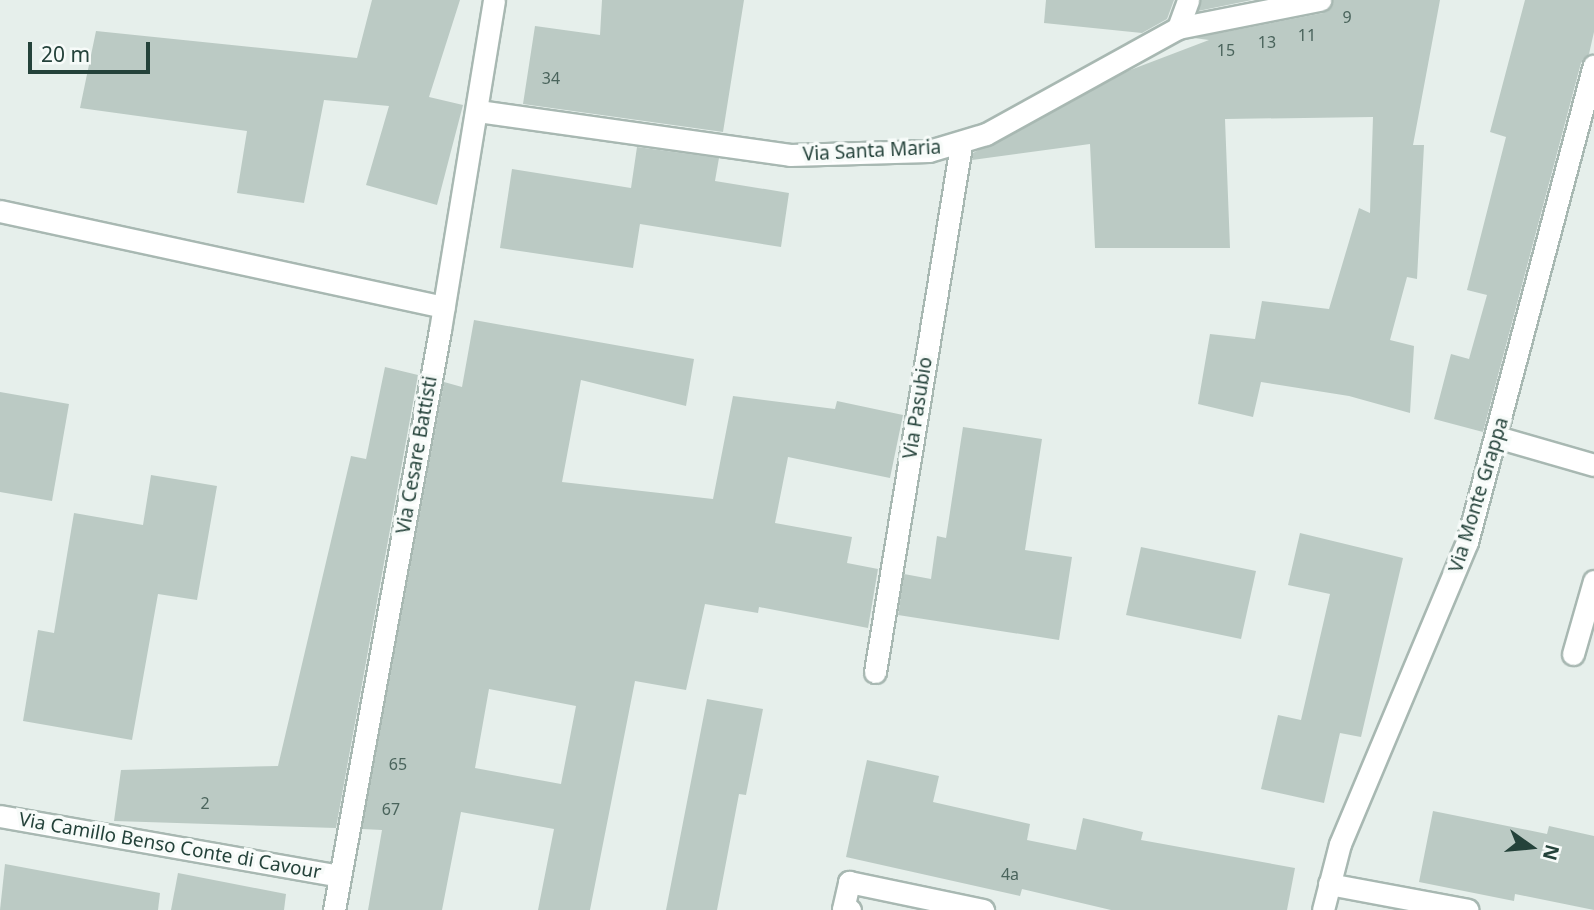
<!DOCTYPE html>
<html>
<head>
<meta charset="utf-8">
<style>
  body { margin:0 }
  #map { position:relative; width:1594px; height:910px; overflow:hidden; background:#e6efeb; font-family:"Noto Sans",sans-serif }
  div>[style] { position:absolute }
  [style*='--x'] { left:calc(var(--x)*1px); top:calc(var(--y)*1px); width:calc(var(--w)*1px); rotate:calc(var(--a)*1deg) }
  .building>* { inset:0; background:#bbcac4 }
  .roads { filter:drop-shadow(2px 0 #a8b8b2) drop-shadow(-2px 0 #a8b8b2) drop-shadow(0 2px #a8b8b2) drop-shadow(0 -2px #a8b8b2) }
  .service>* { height:21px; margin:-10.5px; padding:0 10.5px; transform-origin:10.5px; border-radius:10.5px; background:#fff }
  .minor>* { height:21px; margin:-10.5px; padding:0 10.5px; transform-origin:10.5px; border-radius:10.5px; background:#fff }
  span { translate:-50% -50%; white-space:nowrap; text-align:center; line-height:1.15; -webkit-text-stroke:7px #f7fbf9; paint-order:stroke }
  .number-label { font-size:16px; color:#4a645c }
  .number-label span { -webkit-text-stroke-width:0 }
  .street-label { font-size:19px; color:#24423a }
  .north { position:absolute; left:1496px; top:812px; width:70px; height:70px; -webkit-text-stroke:5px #f7fbf9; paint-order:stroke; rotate:105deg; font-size:19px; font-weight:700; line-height:28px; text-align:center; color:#24423a }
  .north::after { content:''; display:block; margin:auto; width:24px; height:32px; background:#24423a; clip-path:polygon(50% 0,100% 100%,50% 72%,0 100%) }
  .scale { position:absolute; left:28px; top:42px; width:122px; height:32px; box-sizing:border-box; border:4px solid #24423a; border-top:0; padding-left:9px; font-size:21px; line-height:24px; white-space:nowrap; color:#24423a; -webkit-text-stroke:5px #f7fbf9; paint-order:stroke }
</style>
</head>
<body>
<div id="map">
  <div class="building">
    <i style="clip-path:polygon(372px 0,460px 0,429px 97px,463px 105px,437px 205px,366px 185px,389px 106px,324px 100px,304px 203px,237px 193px,247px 131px,80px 108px,96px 31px,357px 58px)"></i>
    <i style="clip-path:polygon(602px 0,744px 0,723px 132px,523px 104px,535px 26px,600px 35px)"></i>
    <i style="clip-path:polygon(1046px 0,1174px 0,1167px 19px,1142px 33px,1044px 23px)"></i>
    <i style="clip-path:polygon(1201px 0,1252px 0,1198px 11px)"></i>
    <i style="clip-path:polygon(1333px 0,1440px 0,1413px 145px,1424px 145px,1417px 279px,1407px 277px,1390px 340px,1414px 346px,1410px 413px,1349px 396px,1261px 382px,1253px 417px,1198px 404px,1210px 334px,1255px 339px,1262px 301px,1329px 309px,1359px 208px,1370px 213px,1373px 117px,1225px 119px,1230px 248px,1095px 248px,1090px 144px,972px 160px,973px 153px,1125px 72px,1209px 40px,1194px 38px,1323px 13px)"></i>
    <i style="clip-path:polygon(1525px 0,1594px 0,1594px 32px,1589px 54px,1581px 63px,1483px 432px,1434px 419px,1451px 354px,1469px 359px,1487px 295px,1467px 290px,1506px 137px,1490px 132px)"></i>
    <i style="clip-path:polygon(637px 147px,719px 158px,715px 181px,789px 193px,781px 247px,640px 224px,633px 268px,500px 248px,512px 169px,631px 188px)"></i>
    <i style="clip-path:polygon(evenodd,474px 320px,694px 359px,686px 406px,581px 380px,562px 482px,713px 499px,733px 396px,835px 409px,837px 401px,903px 415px,890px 478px,788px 457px,775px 523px,852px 537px,847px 563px,878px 569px,868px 628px,759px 607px,758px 613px,705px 604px,686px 690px,635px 681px,590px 910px,538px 910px,554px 829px,461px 812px,442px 910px,368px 910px,382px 830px,362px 829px,444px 382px,462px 387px,474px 320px,489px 689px,576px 706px,561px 784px,475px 768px,489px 689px)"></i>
    <i style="clip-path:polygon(385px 367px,418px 375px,336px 828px,114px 821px,121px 770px,278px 766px,351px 456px,366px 459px)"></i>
    <i style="clip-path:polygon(0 392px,69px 404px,52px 501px,0 492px)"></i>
    <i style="clip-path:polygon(963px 427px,1042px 439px,1025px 550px,1072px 557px,1059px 640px,898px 615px,904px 574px,931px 579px,937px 536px,946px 538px)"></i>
    <i style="clip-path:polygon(151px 475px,217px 486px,197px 600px,158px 594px,132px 740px,23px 721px,38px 630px,54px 633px,74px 513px,143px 525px)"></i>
    <i style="clip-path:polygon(1300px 533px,1403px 558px,1361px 737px,1340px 733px,1324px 803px,1261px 789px,1278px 715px,1301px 720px,1330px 594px,1288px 585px)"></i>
    <i style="clip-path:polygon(1141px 547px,1256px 571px,1241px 639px,1126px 615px)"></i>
    <i style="clip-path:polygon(707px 699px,763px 709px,746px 795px,739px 794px,717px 910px,666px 910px)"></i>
    <i style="clip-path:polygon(867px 760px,939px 776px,933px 802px,1030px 824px,1027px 840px,1076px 850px,1083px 818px,1143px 832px,1141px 840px,1295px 868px,1287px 910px,1111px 910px,1022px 889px,1020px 896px,846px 857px)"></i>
    <i style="clip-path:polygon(1433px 811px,1547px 834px,1549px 826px,1594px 836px,1594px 910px,1515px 894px,1514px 901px,1419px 882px)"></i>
    <i style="clip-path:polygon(5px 864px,160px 893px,158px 910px,0 910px)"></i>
    <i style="clip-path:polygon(178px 873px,286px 894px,284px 910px,171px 910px)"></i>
  </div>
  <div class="roads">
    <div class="service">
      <i style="--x:0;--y:211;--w:454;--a:12.2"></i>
      <i style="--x:1497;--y:437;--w:101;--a:16.1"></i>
      <i style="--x:1573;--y:654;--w:76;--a:-74"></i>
    </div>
    <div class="minor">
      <i style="--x:1178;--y:28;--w:30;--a:-70"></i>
      <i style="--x:478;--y:111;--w:315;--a:8"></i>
      <i style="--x:790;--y:155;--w:139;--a:-1.6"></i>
      <i style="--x:929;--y:151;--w:59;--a:-16.6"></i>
      <i style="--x:986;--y:134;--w:219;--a:-28.9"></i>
      <i style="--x:1178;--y:28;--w:145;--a:-11.2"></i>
      <i style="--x:875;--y:672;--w:534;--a:-80.73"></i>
      <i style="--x:0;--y:816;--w:345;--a:10"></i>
      <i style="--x:1329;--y:884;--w:141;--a:10.6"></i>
      <i style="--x:334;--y:910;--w:590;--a:-79.64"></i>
      <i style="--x:440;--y:330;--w:334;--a:-80.7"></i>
      <i style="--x:850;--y:910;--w:7;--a:-172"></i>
      <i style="--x:843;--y:909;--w:28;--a:-77"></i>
      <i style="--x:849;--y:882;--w:137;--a:11.8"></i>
      <i style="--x:1323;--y:910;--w:68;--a:-75.6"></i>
      <i style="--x:1340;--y:844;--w:328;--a:-67.2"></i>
      <i style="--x:1467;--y:542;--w:493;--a:-75.1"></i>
    </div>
  </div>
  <div class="number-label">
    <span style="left:1347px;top:17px">9</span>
    <span style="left:1307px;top:35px">11</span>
    <span style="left:1267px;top:42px">13</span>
    <span style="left:1226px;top:50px">15</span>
    <span style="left:551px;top:78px">34</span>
    <span style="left:398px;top:764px">65</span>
    <span style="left:205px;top:803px">2</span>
    <span style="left:391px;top:809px">67</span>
    <span style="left:1010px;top:874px">4a</span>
  </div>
  <div class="street-label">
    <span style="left:872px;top:151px;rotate:-3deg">Via Santa Maria</span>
    <span style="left:918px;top:408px;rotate:-81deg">Via Pasubio</span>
    <span style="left:417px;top:455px;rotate:-80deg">Via Cesare Battisti</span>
    <span style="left:1479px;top:495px;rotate:-73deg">Via Monte Grappa</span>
    <span style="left:170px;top:846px;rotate:10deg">Via Camillo Benso Conte di Cavour</span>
  </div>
  <div class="north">N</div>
  <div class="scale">20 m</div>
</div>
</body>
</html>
